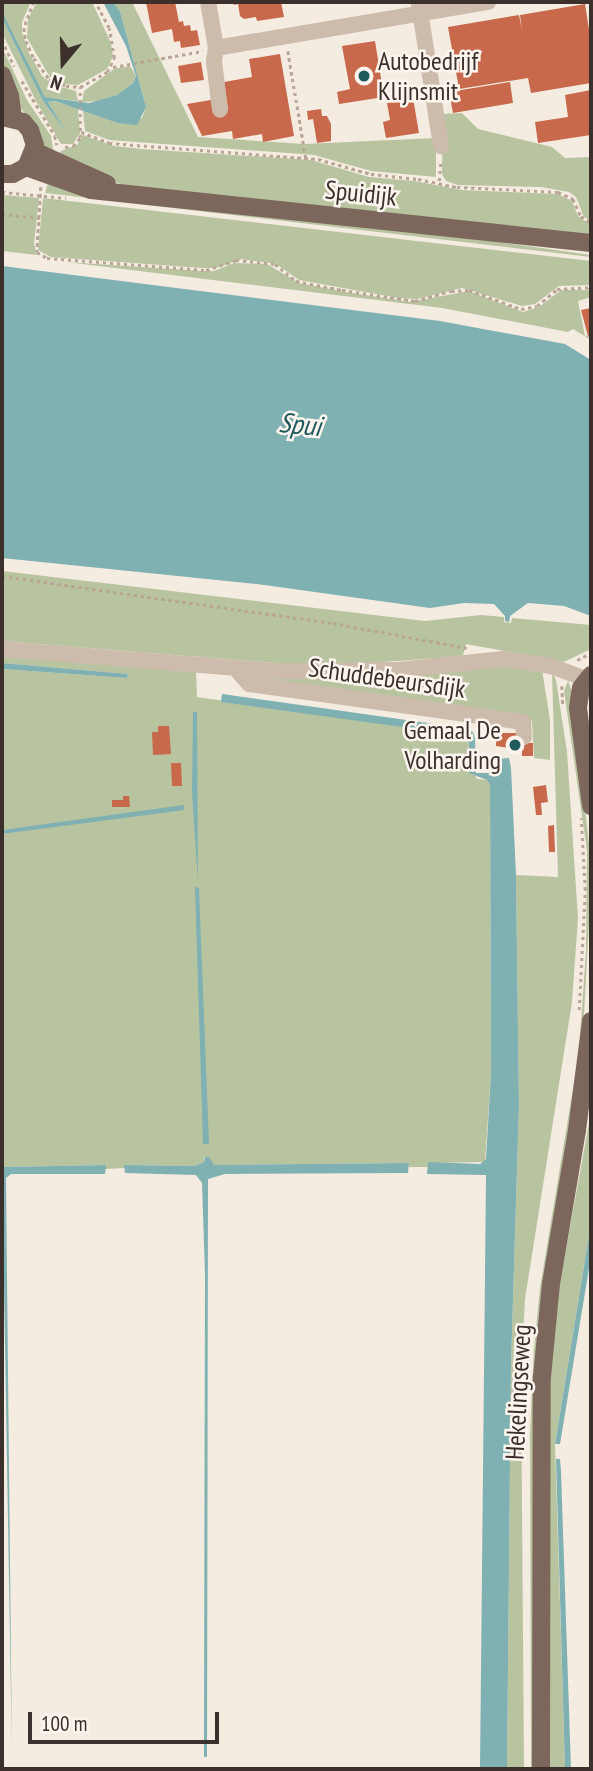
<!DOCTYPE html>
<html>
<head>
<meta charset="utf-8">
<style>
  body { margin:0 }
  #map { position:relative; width:593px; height:1771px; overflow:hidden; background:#f4ebe1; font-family:"PT Sans Narrow",sans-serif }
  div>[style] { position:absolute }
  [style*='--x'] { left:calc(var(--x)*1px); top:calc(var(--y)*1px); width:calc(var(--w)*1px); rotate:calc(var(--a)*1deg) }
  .green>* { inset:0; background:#b8c4a0 }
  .water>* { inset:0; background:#7fb0b2 }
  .building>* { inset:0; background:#c8694b }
  .path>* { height:2.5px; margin-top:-1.25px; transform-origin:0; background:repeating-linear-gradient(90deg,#b9a596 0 3.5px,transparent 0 7px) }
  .minor>* { height:16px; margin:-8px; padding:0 8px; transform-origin:8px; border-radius:8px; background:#cdbbac }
  .major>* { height:18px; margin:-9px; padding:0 9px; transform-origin:9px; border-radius:9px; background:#7d675c }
  .dots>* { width:19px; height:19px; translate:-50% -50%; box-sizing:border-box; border:4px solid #fbf5ee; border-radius:50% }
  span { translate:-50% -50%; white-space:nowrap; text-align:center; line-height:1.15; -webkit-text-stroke:5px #fbf5ee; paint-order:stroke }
  .poi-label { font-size:26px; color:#3b302b }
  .left { translate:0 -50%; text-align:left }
  .right { translate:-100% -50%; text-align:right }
  .street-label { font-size:26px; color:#3b302b }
  .water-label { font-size:28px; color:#1f5a5e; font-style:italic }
  .frame { position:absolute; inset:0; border:4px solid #3b302b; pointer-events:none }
  .north { position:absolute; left:28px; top:28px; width:70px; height:70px; -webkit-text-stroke:5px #fbf5ee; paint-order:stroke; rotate:199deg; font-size:19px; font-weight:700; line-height:28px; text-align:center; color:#3b302b }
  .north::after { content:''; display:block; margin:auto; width:24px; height:32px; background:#3b302b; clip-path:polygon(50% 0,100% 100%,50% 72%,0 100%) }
  .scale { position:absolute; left:28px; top:1712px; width:191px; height:32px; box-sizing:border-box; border:4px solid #3b302b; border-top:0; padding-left:9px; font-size:21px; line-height:24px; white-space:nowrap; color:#3b302b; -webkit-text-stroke:5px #fbf5ee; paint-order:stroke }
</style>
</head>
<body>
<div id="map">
  <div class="green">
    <i style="clip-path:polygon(2px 2px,31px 2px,22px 22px,22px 32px,29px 53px,42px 76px,54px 85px,76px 91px,78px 101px,45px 97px,4px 17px)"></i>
    <i style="clip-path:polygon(37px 2px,92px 2px,111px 43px,113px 56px,107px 69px,78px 85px,64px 84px,50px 77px,27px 38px,28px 19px)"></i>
    <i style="clip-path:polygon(113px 2px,132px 2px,198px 137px,304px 144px,436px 138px,436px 177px,371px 171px,314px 155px,109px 140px,85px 131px,83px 111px,117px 123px,142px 118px,146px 107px,120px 11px)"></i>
    <i style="clip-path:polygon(2px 18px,43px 101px,67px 133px,48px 102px,54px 101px,78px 109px,80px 133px,73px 144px,61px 144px,37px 103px,2px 33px)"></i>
    <i style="clip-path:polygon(2px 47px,27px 100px,51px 136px,54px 154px,44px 147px,34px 126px,17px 103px,2px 65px)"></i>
    <i style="clip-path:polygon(130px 66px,136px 76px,133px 83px,117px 95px,98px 101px,82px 102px,84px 91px,114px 69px)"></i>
    <i style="clip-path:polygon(462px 113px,478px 129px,552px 147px,565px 158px,591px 157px,591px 221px,584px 217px,576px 197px,569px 192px,541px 187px,458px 185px,446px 181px,442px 174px,443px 114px)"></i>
    <i style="clip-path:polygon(83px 135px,114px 146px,142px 149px,311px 160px,369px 177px,414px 181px,462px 190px,558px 194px,572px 201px,578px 216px,591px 225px,591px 236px,134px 187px,109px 181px,59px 156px,61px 151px,77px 145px)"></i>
    <i style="clip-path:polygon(49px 179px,591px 255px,591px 257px,45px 193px)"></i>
    <i style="clip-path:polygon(2px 195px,39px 198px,34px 244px,37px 255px,2px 251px)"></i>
    <i style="clip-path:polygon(43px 198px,591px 261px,591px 285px,559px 286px,535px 304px,522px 306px,462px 288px,417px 299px,398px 298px,299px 280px,276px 264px,241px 259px,216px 268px,202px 268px,51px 257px,38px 250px)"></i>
    <i style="clip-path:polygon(66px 262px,201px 271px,214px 271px,234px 263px,267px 264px,299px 283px,346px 292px,410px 302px,469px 291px,523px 312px,539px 307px,561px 290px,591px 290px,591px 297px,578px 301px,585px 336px,591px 335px,591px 340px,573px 329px,568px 332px,442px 308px)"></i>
    <i style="clip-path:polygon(2px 571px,425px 621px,481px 615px,504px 617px,504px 622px,511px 623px,512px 618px,591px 625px,591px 649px,564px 662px,466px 644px,463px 655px,452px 657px,355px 664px,288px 664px,2px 641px)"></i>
    <i style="clip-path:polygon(2px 653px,196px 670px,197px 697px,466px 736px,469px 741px,468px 760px,477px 779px,487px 780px,490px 785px,491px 1073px,485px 1162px,428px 1163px,428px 1167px,409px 1167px,409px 1163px,214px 1165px,204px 1157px,204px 1162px,195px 1166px,125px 1165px,125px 1168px,105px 1169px,105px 1165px,2px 1167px,2px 834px,184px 807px,2px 830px,2px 669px,127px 678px,128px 674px,2px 663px)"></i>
    <i style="clip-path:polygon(505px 667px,542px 669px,550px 720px,550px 760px,534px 758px,532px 720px,270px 686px,252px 677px)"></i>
    <i style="clip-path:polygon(552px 672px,556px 680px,567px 752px,578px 918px,572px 1002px,525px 1299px,521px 1374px,524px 1769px,507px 1769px,511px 1365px,519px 1105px,516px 875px,558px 877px)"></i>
    <i style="clip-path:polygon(568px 681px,572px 691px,590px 853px,590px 904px,582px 1052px,558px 1192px,534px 1769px,531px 1769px,530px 1433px,534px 1348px,540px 1288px,579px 1052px,586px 950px,587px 851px,564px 691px)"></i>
    <i style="clip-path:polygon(591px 1112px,591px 1223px,555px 1443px,565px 1769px,549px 1769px,547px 1401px,558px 1293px)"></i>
  </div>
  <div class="water">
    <i style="clip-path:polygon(103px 2px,113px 2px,120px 11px,146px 107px,137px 125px,117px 123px,55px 101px,48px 102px,67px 133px,43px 101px,2px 18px,2px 12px,45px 97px,89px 103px,117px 95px,133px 83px,136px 76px,126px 46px)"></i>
    <i style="clip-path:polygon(2px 266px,440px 321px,565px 344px,591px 360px,591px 616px,564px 606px,528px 603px,510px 616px,509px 622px,505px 621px,505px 616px,494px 604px,464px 603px,430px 608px,257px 584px,2px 558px)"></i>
    <i style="clip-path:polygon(2px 663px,128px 674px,127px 678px,2px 669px)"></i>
    <i style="clip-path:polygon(222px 694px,463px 728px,473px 732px,475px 738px,476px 773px,489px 773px,489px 763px,496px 759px,509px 758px,511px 768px,516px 875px,519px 1105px,511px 1365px,507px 1769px,480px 1769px,486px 1175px,427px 1174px,428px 1162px,480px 1164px,486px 1159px,491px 1073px,490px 785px,487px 780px,469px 773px,469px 741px,466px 736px,221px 702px)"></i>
    <i style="clip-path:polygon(193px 712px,197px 712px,198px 881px,192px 793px)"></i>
    <i style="clip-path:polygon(184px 805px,184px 810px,2px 834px,2px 830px)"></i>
    <i style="clip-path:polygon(195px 887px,199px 888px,209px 1144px,203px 1144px)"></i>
    <i style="clip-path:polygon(205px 1157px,209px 1157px,214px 1165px,409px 1163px,408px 1173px,225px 1174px,208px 1179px,207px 1757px,204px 1757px,205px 1273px,202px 1183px,196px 1175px,125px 1173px,124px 1165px,195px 1166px,204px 1162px)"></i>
    <i style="clip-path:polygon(106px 1165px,105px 1174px,11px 1174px,6px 1178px,12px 1755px,2px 1167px)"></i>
    <i style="clip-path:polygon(591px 1223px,591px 1256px,560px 1444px,555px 1444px)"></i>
    <i style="clip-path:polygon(556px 1459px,560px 1459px,561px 1472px,571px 1769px,565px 1769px)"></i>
  </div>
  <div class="building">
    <i style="clip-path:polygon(146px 2px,175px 2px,179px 22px,183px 21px,184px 26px,190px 25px,191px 31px,197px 30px,200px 45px,181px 48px,180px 41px,174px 42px,172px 29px,152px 33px)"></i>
    <i style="clip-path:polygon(233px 2px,281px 2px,284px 17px,257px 21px,256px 17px,244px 19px,240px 16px,238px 4px,234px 5px)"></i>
    <i style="clip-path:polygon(585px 4px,591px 42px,591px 83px,531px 93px,528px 78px,459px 89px,448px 27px,519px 15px,522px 30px,520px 15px)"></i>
    <i style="clip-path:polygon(375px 41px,384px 97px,339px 104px,337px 92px,350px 89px,342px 46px)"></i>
    <i style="clip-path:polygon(280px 54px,294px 136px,263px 142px,262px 134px,233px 139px,232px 131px,202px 136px,187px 104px,211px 100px,213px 112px,228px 109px,224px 82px,252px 77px,249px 59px)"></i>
    <i style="clip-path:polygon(201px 62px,204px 80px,181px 83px,178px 66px)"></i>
    <i style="clip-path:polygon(510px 82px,513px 103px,453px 113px,449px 92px)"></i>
    <i style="clip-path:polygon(591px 90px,591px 135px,538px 143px,535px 122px,568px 117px,565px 95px)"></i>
    <i style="clip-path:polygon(413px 98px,419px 133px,386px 138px,383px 122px,390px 120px,387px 103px)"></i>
    <i style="clip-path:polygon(321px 109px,322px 116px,327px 116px,331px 124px,331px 141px,317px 143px,313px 119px,308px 120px,307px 111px)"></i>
    <i style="clip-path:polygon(591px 308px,591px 335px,588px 336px,581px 310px)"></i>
    <i style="clip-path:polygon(158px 726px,169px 726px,171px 754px,153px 755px,152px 732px,158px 732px)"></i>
    <i style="clip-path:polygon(496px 733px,517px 733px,517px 743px,533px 743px,533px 756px,522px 756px,522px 750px,496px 746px)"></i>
    <i style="clip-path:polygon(171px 763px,181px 763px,182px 786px,172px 786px)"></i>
    <i style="clip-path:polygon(546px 785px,548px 802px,541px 803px,542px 815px,536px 815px,533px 787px)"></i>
    <i style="clip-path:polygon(123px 796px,129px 796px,130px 807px,112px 807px,112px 800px,123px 800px)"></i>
    <i style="clip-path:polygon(554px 825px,555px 852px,549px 852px,548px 826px)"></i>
  </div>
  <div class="path">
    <i style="--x:34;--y:2;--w:28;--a:111"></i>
    <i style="--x:24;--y:28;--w:13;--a:81"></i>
    <i style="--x:26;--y:41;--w:19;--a:65"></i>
    <i style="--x:34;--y:58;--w:26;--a:54"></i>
    <i style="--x:49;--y:79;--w:18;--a:22"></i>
    <i style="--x:66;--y:86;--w:14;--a:4"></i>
    <i style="--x:2;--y:40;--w:29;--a:65"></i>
    <i style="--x:288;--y:51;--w:109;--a:80.5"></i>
    <i style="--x:113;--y:67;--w:91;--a:-10.1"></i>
    <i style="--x:22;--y:81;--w:64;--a:59"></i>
    <i style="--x:55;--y:136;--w:9;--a:77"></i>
    <i style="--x:81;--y:132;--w:30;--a:21"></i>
    <i style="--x:109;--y:143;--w:210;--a:4.4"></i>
    <i style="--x:318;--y:159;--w:55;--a:15.8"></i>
    <i style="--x:371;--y:174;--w:47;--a:6.1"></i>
    <i style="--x:418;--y:179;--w:40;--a:12"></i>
    <i style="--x:457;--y:187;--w:101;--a:2.8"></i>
    <i style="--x:558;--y:192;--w:17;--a:25"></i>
    <i style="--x:573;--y:199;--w:19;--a:65"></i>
    <i style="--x:581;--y:216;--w:12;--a:35"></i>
    <i style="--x:65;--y:147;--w:8;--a:-7"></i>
    <i style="--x:73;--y:146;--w:11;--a:-49"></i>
    <i style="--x:80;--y:138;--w:51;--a:-90"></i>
    <i style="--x:80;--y:87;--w:31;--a:-29"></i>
    <i style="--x:107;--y:72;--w:16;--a:-63"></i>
    <i style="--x:114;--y:58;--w:30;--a:-99"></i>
    <i style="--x:109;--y:28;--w:30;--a:-118"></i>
    <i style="--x:439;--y:181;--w:21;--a:-85"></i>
    <i style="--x:41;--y:187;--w:65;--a:93.5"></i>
    <i style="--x:37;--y:252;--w:12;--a:31"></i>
    <i style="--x:47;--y:258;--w:159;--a:4.3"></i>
    <i style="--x:206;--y:270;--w:32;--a:-18"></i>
    <i style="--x:236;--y:260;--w:39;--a:6"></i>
    <i style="--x:275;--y:264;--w:27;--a:39"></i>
    <i style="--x:296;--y:281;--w:47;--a:11.1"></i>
    <i style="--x:342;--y:290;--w:74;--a:8.6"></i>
    <i style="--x:415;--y:301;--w:37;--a:-16"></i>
    <i style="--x:451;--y:291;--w:18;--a:-3"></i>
    <i style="--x:469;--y:290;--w:55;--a:20.1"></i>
    <i style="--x:521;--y:309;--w:16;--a:-11"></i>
    <i style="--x:537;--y:306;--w:26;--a:-40"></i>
    <i style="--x:557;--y:289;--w:34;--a:-3"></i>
    <i style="--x:2;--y:192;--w:64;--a:5.4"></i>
    <i style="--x:2;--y:214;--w:38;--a:6"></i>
    <i style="--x:2;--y:576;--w:334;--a:8.1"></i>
    <i style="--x:333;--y:623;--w:136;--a:10.6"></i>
    <i style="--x:577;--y:660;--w:16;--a:-27"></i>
    <i style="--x:562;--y:686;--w:18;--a:87"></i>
    <i style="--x:579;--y:1010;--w:120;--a:-87.1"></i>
    <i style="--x:585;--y:890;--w:72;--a:-93.2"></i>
  </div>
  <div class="minor">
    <i style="--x:208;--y:2;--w:47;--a:80.1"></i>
    <i style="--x:216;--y:48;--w:276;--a:-9.6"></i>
    <i style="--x:419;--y:4;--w:144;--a:81.2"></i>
    <i style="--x:216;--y:48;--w:13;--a:99"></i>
    <i style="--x:214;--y:61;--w:49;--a:83"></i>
    <i style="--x:2;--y:649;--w:276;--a:4.6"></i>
    <i style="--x:277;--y:671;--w:121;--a:-0.5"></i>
    <i style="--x:398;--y:670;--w:106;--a:-6"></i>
    <i style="--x:503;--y:659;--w:49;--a:8.3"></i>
    <i style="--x:551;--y:666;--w:43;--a:20.6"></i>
    <i style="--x:236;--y:669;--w:20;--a:49"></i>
    <i style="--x:249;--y:684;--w:277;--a:7.9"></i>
    <i style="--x:523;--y:722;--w:15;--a:86"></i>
  </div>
  <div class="major">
    <i style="--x:2;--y:75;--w:22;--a:69"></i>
    <i style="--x:10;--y:96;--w:21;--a:82"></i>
    <i style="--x:2;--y:117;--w:22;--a:13"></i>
    <i style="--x:23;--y:122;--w:11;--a:49"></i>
    <i style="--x:30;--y:130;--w:16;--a:72"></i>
    <i style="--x:35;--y:145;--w:24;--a:112"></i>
    <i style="--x:26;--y:167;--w:15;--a:152"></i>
    <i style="--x:13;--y:174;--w:11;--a:180"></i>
    <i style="--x:34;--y:151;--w:80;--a:24.3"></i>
    <i style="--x:26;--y:167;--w:69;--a:19.5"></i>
    <i style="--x:91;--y:190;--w:503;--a:6.05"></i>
    <i style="--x:591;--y:675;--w:16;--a:128"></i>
    <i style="--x:581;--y:688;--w:20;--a:99"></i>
    <i style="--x:578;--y:708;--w:99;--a:82.4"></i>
    <i style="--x:541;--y:1769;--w:392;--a:-89.9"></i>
    <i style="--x:542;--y:1377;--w:93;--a:-84.5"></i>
    <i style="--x:551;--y:1284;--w:156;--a:-80.4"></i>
    <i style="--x:577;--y:1130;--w:110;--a:-82.7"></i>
  </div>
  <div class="dots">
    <i style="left:364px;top:76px;background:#1f5a5e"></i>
    <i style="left:515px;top:745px;background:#1f5a5e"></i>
  </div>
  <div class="poi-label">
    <span class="left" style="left:378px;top:76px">Autobedrijf<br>Klijnsmit</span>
    <span class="right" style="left:501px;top:745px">Gemaal De<br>Volharding</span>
  </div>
  <div class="street-label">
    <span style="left:361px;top:193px;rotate:6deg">Spuidijk</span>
    <span style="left:387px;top:678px;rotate:8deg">Schuddebeursdijk</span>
    <span style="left:518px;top:1392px;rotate:-87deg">Hekelingseweg</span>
  </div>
  <div class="water-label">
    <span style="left:300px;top:424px;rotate:6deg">Spui</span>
  </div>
  <div class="frame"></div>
  <div class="north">N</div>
  <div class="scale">100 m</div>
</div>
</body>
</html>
